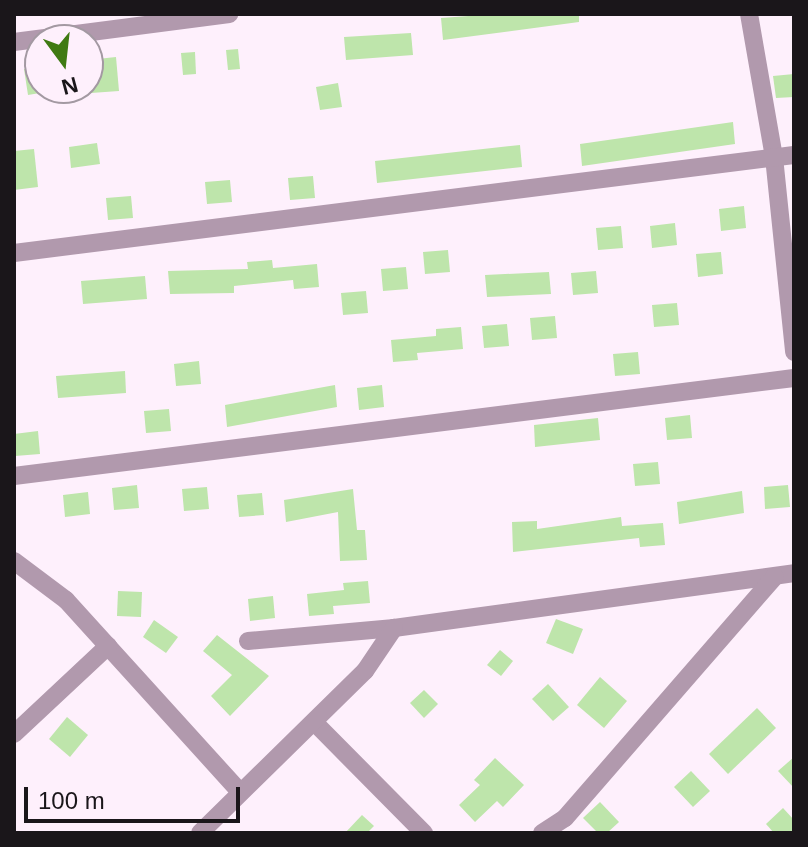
<!DOCTYPE html>
<html>
<head>
<meta charset="utf-8">
<style>
  body { margin:0 }
  #map { position:relative; width:808px; height:847px; overflow:hidden; background:#fef0fc; font-family:Arial,sans-serif }
  div>[style] { position:absolute }
  [style*='--x'] { left:calc(var(--x)*1px); top:calc(var(--y)*1px); width:calc(var(--w)*1px); rotate:calc(var(--a)*1deg) }
  .building>* { inset:0; background:#bee5ab }
  .minor>* { height:18px; margin:-9px; padding:0 9px; transform-origin:9px; border-radius:9px; background:#b199ad }
  span { translate:-50% -50%; white-space:nowrap; text-align:center; line-height:1.15; -webkit-text-stroke:6px #fef0fc; paint-order:stroke }
  .frame { position:absolute; inset:0; border:16px solid #1a161a; pointer-events:none }
  .north { position:absolute; left:24px; top:24px; width:80px; height:80px; box-sizing:border-box; background:#fef0fc; border:2px solid #a399a2; border-radius:50%; rotate:165deg; font-size:22px; font-weight:700; line-height:32px; text-align:center; color:#1a161a }
  .north::after { content:''; display:block; margin:auto; width:28px; height:36px; background:#3f7a12; clip-path:polygon(50% 0,100% 100%,50% 72%,0 100%) }
  .scale { position:absolute; left:24px; top:787px; width:216px; height:36px; box-sizing:border-box; border:4px solid #1a161a; border-top:0; padding-left:10px; font-size:24px; line-height:28px; white-space:nowrap; color:#1a161a; -webkit-text-stroke:6px #fef0fc; paint-order:stroke }
</style>
</head>
<body>
<div id="map">
  <div class="building">
    <i style="clip-path:polygon(496px 14px,579px 14px,579px 22px,443px 40px,441px 18px)"></i>
    <i style="clip-path:polygon(411px 33px,413px 55px,346px 60px,344px 37px)"></i>
    <i style="clip-path:polygon(238px 49px,240px 69px,228px 70px,226px 50px)"></i>
    <i style="clip-path:polygon(195px 52px,196px 74px,183px 75px,181px 53px)"></i>
    <i style="clip-path:polygon(116px 57px,119px 91px,91px 93px,88px 60px)"></i>
    <i style="clip-path:polygon(40px 67px,40px 93px,28px 95px,24px 69px)"></i>
    <i style="clip-path:polygon(794px 74px,794px 97px,776px 98px,773px 76px)"></i>
    <i style="clip-path:polygon(338px 83px,342px 107px,320px 110px,316px 87px)"></i>
    <i style="clip-path:polygon(733px 122px,735px 144px,582px 166px,580px 144px)"></i>
    <i style="clip-path:polygon(97px 143px,100px 164px,71px 168px,69px 147px)"></i>
    <i style="clip-path:polygon(520px 145px,522px 167px,377px 183px,375px 161px)"></i>
    <i style="clip-path:polygon(34px 149px,38px 187px,14px 190px,14px 151px)"></i>
    <i style="clip-path:polygon(313px 176px,315px 198px,290px 200px,288px 178px)"></i>
    <i style="clip-path:polygon(230px 180px,232px 202px,207px 204px,205px 182px)"></i>
    <i style="clip-path:polygon(131px 196px,133px 218px,108px 220px,106px 198px)"></i>
    <i style="clip-path:polygon(744px 206px,746px 228px,721px 231px,719px 209px)"></i>
    <i style="clip-path:polygon(675px 223px,677px 245px,652px 248px,650px 226px)"></i>
    <i style="clip-path:polygon(621px 226px,623px 248px,598px 250px,596px 228px)"></i>
    <i style="clip-path:polygon(448px 250px,450px 272px,425px 274px,423px 252px)"></i>
    <i style="clip-path:polygon(721px 252px,723px 274px,698px 277px,696px 254px)"></i>
    <i style="clip-path:polygon(272px 260px,273px 268px,317px 264px,319px 287px,294px 289px,293px 280px,234px 286px,234px 293px,170px 294px,168px 271px,248px 269px,247px 262px)"></i>
    <i style="clip-path:polygon(406px 267px,408px 289px,383px 291px,381px 269px)"></i>
    <i style="clip-path:polygon(596px 271px,598px 293px,573px 295px,571px 273px)"></i>
    <i style="clip-path:polygon(549px 272px,551px 294px,487px 297px,485px 275px)"></i>
    <i style="clip-path:polygon(145px 276px,147px 299px,83px 304px,81px 281px)"></i>
    <i style="clip-path:polygon(366px 291px,368px 313px,343px 315px,341px 293px)"></i>
    <i style="clip-path:polygon(677px 303px,679px 325px,654px 327px,652px 305px)"></i>
    <i style="clip-path:polygon(555px 316px,557px 338px,532px 340px,530px 318px)"></i>
    <i style="clip-path:polygon(507px 324px,509px 346px,484px 348px,482px 326px)"></i>
    <i style="clip-path:polygon(461px 327px,463px 349px,417px 353px,418px 360px,393px 362px,391px 340px,436px 336px,436px 329px)"></i>
    <i style="clip-path:polygon(638px 352px,640px 374px,615px 376px,613px 354px)"></i>
    <i style="clip-path:polygon(199px 361px,201px 384px,176px 386px,174px 364px)"></i>
    <i style="clip-path:polygon(125px 371px,126px 393px,58px 398px,56px 376px)"></i>
    <i style="clip-path:polygon(335px 385px,337px 407px,227px 427px,225px 405px)"></i>
    <i style="clip-path:polygon(382px 385px,384px 407px,359px 410px,357px 388px)"></i>
    <i style="clip-path:polygon(169px 409px,171px 431px,146px 433px,144px 411px)"></i>
    <i style="clip-path:polygon(690px 415px,692px 438px,667px 440px,665px 418px)"></i>
    <i style="clip-path:polygon(598px 418px,600px 440px,535px 447px,534px 425px)"></i>
    <i style="clip-path:polygon(38px 431px,40px 454px,15px 456px,14px 434px)"></i>
    <i style="clip-path:polygon(658px 462px,660px 484px,635px 486px,633px 464px)"></i>
    <i style="clip-path:polygon(137px 485px,139px 508px,114px 510px,112px 488px)"></i>
    <i style="clip-path:polygon(788px 485px,790px 507px,765px 509px,764px 487px)"></i>
    <i style="clip-path:polygon(207px 487px,209px 509px,184px 511px,182px 489px)"></i>
    <i style="clip-path:polygon(353px 489px,357px 530px,365px 530px,367px 560px,340px 561px,338px 512px,286px 522px,284px 500px)"></i>
    <i style="clip-path:polygon(742px 491px,744px 513px,679px 524px,677px 502px)"></i>
    <i style="clip-path:polygon(88px 492px,90px 514px,65px 517px,63px 495px)"></i>
    <i style="clip-path:polygon(262px 493px,264px 515px,239px 517px,237px 495px)"></i>
    <i style="clip-path:polygon(621px 517px,622px 526px,663px 523px,665px 545px,640px 547px,639px 538px,513px 552px,512px 522px,537px 521px,537px 529px)"></i>
    <i style="clip-path:polygon(368px 581px,370px 603px,333px 606px,334px 614px,309px 616px,307px 594px,344px 590px,343px 583px)"></i>
    <i style="clip-path:polygon(118px 591px,142px 592px,141px 617px,117px 616px)"></i>
    <i style="clip-path:polygon(273px 596px,275px 618px,250px 621px,248px 599px)"></i>
    <i style="clip-path:polygon(556px 619px,583px 629px,573px 654px,546px 643px)"></i>
    <i style="clip-path:polygon(154px 620px,178px 637px,166px 653px,143px 637px)"></i>
    <i style="clip-path:polygon(217px 635px,269px 676px,230px 716px,211px 696px,232px 675px,203px 651px)"></i>
    <i style="clip-path:polygon(500px 650px,513px 661px,501px 676px,487px 665px)"></i>
    <i style="clip-path:polygon(600px 677px,627px 701px,604px 728px,577px 705px)"></i>
    <i style="clip-path:polygon(548px 684px,569px 707px,553px 721px,532px 699px)"></i>
    <i style="clip-path:polygon(424px 690px,438px 704px,424px 718px,410px 703px)"></i>
    <i style="clip-path:polygon(757px 708px,776px 728px,728px 774px,709px 754px)"></i>
    <i style="clip-path:polygon(67px 717px,88px 735px,70px 757px,49px 739px)"></i>
    <i style="clip-path:polygon(794px 757px,794px 788px,778px 771px)"></i>
    <i style="clip-path:polygon(495px 758px,524px 785px,503px 807px,497px 801px,475px 822px,459px 805px,480px 785px,474px 780px)"></i>
    <i style="clip-path:polygon(691px 771px,710px 791px,693px 807px,674px 787px)"></i>
    <i style="clip-path:polygon(600px 802px,619px 822px,607px 833px,598px 833px,583px 818px)"></i>
    <i style="clip-path:polygon(783px 808px,794px 820px,794px 833px,774px 833px,766px 824px)"></i>
    <i style="clip-path:polygon(362px 815px,374px 826px,367px 833px,345px 833px)"></i>
  </div>
  <div class="minor">
    <i style="--x:749;--y:14;--w:145;--a:80.1"></i>
    <i style="--x:774;--y:157;--w:196;--a:84.1"></i>
    <i style="--x:14;--y:42;--w:217;--a:-7.4"></i>
    <i style="--x:14;--y:253;--w:786;--a:-7.16"></i>
    <i style="--x:14;--y:476;--w:786;--a:-7.16"></i>
    <i style="--x:14;--y:561;--w:65;--a:36.9"></i>
    <i style="--x:66;--y:600;--w:259;--a:47.8"></i>
    <i style="--x:248;--y:641;--w:147;--a:-5.1"></i>
    <i style="--x:394;--y:628;--w:404;--a:-7.8"></i>
    <i style="--x:315;--y:723;--w:155;--a:45.3"></i>
    <i style="--x:14;--y:734;--w:129;--a:-43.1"></i>
    <i style="--x:200;--y:833;--w:231;--a:-44.5"></i>
    <i style="--x:365;--y:671;--w:52;--a:-56"></i>
    <i style="--x:542;--y:833;--w:27;--a:-33"></i>
    <i style="--x:565;--y:818;--w:320;--a:-49"></i>
  </div>
  <div class="frame"></div>
  <div class="north">N</div>
  <div class="scale">100 m</div>
</div>
</body>
</html>
